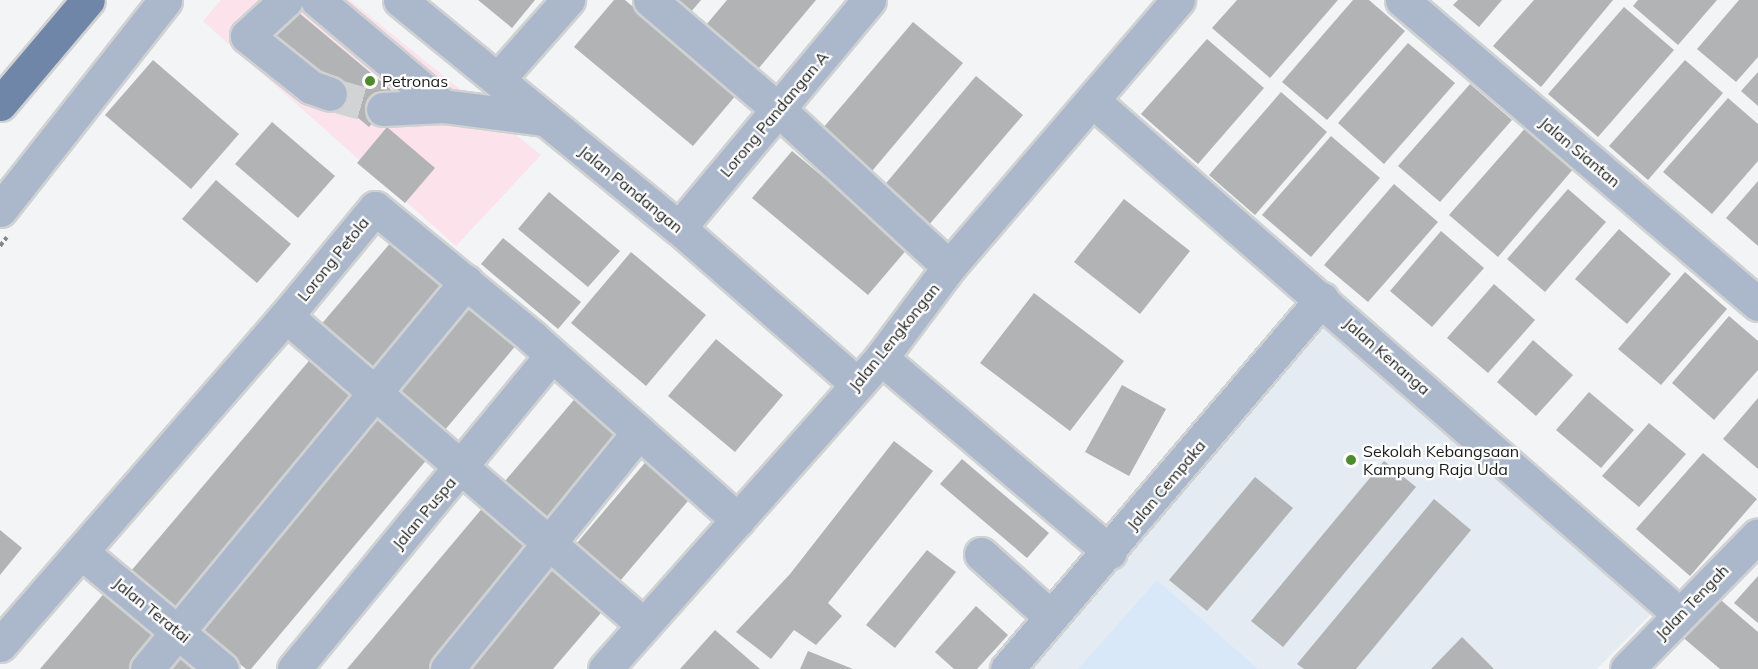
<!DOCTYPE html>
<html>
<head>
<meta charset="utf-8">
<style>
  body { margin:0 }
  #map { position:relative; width:1758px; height:669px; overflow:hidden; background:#f3f4f5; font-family:Mulish,sans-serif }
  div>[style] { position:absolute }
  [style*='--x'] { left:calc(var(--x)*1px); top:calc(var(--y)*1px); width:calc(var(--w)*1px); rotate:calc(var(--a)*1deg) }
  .commercial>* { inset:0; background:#fce2eb }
  .built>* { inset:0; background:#e4ebf2 }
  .green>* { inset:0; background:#d9e8f8 }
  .building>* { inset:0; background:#b2b3b4 }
  .minor-tunnel>* { height:33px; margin-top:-16.5px; transform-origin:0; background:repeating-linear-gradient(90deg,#d2d3d4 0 33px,transparent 0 49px) }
  .path>* { height:4px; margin-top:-2px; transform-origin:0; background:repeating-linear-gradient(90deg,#848586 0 4.5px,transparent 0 7.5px) }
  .roads { filter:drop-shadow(2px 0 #d0d1d2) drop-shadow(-2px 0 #d0d1d2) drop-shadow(0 2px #d0d1d2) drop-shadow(0 -2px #d0d1d2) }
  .minor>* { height:33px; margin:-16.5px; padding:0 16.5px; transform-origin:16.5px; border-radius:16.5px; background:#abb8cc }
  .major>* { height:33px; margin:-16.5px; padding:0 16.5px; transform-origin:16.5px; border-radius:16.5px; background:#6f86a9 }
  .dots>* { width:16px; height:16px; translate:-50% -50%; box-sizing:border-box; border:3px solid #fff; border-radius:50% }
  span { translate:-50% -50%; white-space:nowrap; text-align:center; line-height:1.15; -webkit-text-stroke:4.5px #fff; paint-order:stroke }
  .poi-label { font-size:16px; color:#1a1b1b }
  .left { translate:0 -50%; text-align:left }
  .street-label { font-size:16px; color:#1a1b1b }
</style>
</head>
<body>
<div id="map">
  <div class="commercial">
    <i style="clip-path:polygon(221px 0,350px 0,541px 155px,456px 246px,203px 21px)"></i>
  </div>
  <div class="built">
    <i style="clip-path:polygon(1331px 313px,1658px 607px,1597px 669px,1033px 669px)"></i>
  </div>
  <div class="green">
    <i style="clip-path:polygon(1157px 580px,1258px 669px,1078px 669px)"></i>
  </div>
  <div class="building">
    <i style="clip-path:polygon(478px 0,535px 0,512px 28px)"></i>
    <i style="clip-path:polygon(614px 0,625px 0,737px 94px,693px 146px,574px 47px)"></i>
    <i style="clip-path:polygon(662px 0,701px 0,685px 19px)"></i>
    <i style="clip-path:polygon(727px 0,816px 0,753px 75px,701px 31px)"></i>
    <i style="clip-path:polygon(1237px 0,1338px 0,1270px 78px,1212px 28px)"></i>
    <i style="clip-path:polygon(1353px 0,1369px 0,1405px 31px,1327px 120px,1282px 82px)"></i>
    <i style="clip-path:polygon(1458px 0,1502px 0,1479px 27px,1453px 5px)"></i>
    <i style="clip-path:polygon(1534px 0,1613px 0,1541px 87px,1493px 46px)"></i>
    <i style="clip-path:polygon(1638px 0,1717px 0,1678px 45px,1633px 6px)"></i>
    <i style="clip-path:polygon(1739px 0,1758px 0,1758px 57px,1736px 82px,1697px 49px)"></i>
    <i style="clip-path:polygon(292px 7px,396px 94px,369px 127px,264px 39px)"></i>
    <i style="clip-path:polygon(1624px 7px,1674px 50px,1598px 137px,1548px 94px)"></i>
    <i style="clip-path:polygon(913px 22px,963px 63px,867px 177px,817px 135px)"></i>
    <i style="clip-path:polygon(1207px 39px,1264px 88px,1198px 164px,1141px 114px)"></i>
    <i style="clip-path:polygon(1408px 43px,1455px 83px,1384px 164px,1338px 123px)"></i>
    <i style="clip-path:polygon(153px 60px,239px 134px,191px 189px,105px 115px)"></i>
    <i style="clip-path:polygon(1685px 60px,1723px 93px,1648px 180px,1609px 146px)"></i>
    <i style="clip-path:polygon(1758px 72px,1758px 106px,1741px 91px)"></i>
    <i style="clip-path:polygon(976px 76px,1023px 115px,928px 226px,882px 188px)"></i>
    <i style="clip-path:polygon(1470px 84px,1512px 120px,1440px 202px,1398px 166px)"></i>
    <i style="clip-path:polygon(1281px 92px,1327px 132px,1255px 215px,1209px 175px)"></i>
    <i style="clip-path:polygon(1728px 98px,1758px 124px,1758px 161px,1712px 214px,1663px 172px)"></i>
    <i style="clip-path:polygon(272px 122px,335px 176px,298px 218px,235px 164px)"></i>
    <i style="clip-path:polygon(1527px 126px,1575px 167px,1498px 257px,1449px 215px)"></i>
    <i style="clip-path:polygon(387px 127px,435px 168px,405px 203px,357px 163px)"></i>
    <i style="clip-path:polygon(1331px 136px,1380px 178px,1311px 257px,1262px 215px)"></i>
    <i style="clip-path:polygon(792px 151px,908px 248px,868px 295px,752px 198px)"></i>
    <i style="clip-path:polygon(216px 180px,291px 244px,257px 283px,182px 219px)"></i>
    <i style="clip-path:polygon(1758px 181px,1758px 246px,1726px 218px)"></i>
    <i style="clip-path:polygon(1394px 184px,1438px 222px,1368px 302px,1324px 265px)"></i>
    <i style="clip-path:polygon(1568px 189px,1606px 222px,1545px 292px,1507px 259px)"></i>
    <i style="clip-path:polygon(549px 192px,620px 251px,588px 287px,518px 229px)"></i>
    <i style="clip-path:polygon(1124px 199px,1190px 251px,1140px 314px,1074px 262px)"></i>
    <i style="clip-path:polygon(1619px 229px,1671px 274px,1627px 324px,1575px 279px)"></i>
    <i style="clip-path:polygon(1441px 231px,1484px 268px,1432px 327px,1390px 291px)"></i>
    <i style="clip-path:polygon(398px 234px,452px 278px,373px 372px,319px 327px)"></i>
    <i style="clip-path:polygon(503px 238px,581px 302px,558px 329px,481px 264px)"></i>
    <i style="clip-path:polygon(631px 252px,706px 315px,646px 386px,571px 323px)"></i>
    <i style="clip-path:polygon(1685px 272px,1727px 309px,1661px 385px,1618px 349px)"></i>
    <i style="clip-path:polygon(1494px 284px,1535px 320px,1488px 373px,1447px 338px)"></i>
    <i style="clip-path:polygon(1034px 293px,1124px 361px,1070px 431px,980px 363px)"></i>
    <i style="clip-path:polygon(476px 298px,523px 337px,444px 431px,397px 391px)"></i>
    <i style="clip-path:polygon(1729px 316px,1758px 341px,1758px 370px,1714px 420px,1672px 383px)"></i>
    <i style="clip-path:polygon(716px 339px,783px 395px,735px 452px,668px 396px)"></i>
    <i style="clip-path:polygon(1533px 340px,1573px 375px,1536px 416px,1497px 382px)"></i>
    <i style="clip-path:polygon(319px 349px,367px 389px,180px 611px,131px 571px)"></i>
    <i style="clip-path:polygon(1122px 385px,1166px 409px,1129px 476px,1085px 452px)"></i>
    <i style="clip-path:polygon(584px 388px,631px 428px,553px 521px,505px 481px)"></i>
    <i style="clip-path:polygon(1589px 392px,1634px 430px,1601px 468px,1556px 430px)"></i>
    <i style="clip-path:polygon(1758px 398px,1758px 469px,1723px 439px)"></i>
    <i style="clip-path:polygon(381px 407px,434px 451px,251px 669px,246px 669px,195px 627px)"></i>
    <i style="clip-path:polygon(1649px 423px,1686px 454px,1639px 507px,1602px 476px)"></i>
    <i style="clip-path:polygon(894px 441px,933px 471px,828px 603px,842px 616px,816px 645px,794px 630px,771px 659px,736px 632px,790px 574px)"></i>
    <i style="clip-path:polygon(655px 451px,699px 488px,620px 581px,576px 544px)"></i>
    <i style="clip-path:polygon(1703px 453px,1757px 499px,1690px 576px,1636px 529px)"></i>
    <i style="clip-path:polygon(962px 459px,1049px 533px,1027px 558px,940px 484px)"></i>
    <i style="clip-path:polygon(1384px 461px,1416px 487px,1283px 647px,1251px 621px)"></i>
    <i style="clip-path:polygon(1255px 477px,1293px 508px,1207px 611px,1169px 580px)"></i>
    <i style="clip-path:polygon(490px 499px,539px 539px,430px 669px,347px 669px)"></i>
    <i style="clip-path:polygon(1434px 499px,1471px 530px,1356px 669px,1304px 669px,1297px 664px)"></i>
    <i style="clip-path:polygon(0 530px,22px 548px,0 575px)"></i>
    <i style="clip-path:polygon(927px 550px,956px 572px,895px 648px,866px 625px)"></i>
    <i style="clip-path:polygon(558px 555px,612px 600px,553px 669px,462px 669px)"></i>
    <i style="clip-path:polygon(1758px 576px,1758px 623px,1734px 603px)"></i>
    <i style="clip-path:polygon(112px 584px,173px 634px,143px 669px,40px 669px)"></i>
    <i style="clip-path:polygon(1715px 595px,1758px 632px,1758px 669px,1720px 669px,1680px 635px)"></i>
    <i style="clip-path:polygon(976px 606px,1008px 635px,977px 669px,954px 669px,935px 652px)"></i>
    <i style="clip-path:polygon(715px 630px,760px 669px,680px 669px)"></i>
    <i style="clip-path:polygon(1462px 637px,1494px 669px,1431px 669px)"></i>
    <i style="clip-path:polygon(182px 639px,218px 669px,158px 669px)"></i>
    <i style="clip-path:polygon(808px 651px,853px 669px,800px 669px)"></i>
  </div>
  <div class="minor-tunnel">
    <i style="--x:330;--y:94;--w:55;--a:15.8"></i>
  </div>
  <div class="path">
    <i style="--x:0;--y:246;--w:11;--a:-52"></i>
  </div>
  <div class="roads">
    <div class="minor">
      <i style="--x:286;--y:0;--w:53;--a:137.3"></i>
      <i style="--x:247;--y:36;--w:82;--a:38.6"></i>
      <i style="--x:311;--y:87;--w:20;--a:20"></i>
      <i style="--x:317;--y:0;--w:165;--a:40.1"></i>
      <i style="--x:443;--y:106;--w:103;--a:7.3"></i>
      <i style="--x:400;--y:0;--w:360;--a:39.3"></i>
      <i style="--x:679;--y:228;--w:237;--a:41.2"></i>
      <i style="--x:650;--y:0;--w:170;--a:40.5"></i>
      <i style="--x:779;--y:110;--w:231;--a:42.7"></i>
      <i style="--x:1402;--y:0;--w:468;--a:40.5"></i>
      <i style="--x:498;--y:79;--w:106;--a:-48.5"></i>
      <i style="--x:1093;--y:101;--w:779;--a:41.2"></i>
      <i style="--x:383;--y:109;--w:60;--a:-2.9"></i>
      <i style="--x:0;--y:210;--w:267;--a:-51.8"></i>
      <i style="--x:679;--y:228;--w:297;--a:-50.2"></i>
      <i style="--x:286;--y:316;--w:470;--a:40.8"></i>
      <i style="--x:881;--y:358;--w:300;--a:40.3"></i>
      <i style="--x:81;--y:552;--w:183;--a:39.7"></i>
      <i style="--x:981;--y:554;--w:94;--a:42"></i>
      <i style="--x:0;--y:645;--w:436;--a:-49"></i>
      <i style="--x:286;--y:316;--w:140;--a:-50.5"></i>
      <i style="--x:375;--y:208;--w:205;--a:39.4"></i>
      <i style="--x:533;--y:338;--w:274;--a:41.6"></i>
      <i style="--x:147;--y:669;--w:502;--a:-50.5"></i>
      <i style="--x:294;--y:669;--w:406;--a:-50.6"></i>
      <i style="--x:447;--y:669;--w:305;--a:-51"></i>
      <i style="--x:605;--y:669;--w:416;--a:-48.4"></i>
      <i style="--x:881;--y:358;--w:114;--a:-53.2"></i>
      <i style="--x:949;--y:267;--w:352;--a:-49.4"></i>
      <i style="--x:1007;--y:669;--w:486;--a:-49.6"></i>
      <i style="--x:1627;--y:669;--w:187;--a:-45.6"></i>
    </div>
    <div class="major">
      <i style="--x:0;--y:104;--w:136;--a:-49.8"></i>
    </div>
  </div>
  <div class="dots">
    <i style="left:370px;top:81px;background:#4d8c2d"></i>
    <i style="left:1351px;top:460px;background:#4d8c2d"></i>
  </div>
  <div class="poi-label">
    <span class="left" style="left:382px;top:81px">Petronas</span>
    <span class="left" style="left:1363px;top:460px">Sekolah Kebangsaan<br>Kampung Raja Uda</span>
  </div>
  <div class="street-label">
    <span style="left:774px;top:114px;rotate:-50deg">Lorong Pandangan A</span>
    <span style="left:1580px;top:152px;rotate:40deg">Jalan Siantan</span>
    <span style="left:631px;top:189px;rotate:39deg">Jalan Pandangan</span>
    <span style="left:333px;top:259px;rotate:-51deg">Lorong Petola</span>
    <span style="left:894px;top:337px;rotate:-51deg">Jalan Lengkongan</span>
    <span style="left:1387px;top:356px;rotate:41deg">Jalan Kenanga</span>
    <span style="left:1166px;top:485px;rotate:-50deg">Jalan Cempaka</span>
    <span style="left:424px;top:513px;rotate:-50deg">Jalan Puspa</span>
    <span style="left:1692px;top:602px;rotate:-46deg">Jalan Tengah</span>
    <span style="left:152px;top:610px;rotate:39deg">Jalan Teratai</span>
  </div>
</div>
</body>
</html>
